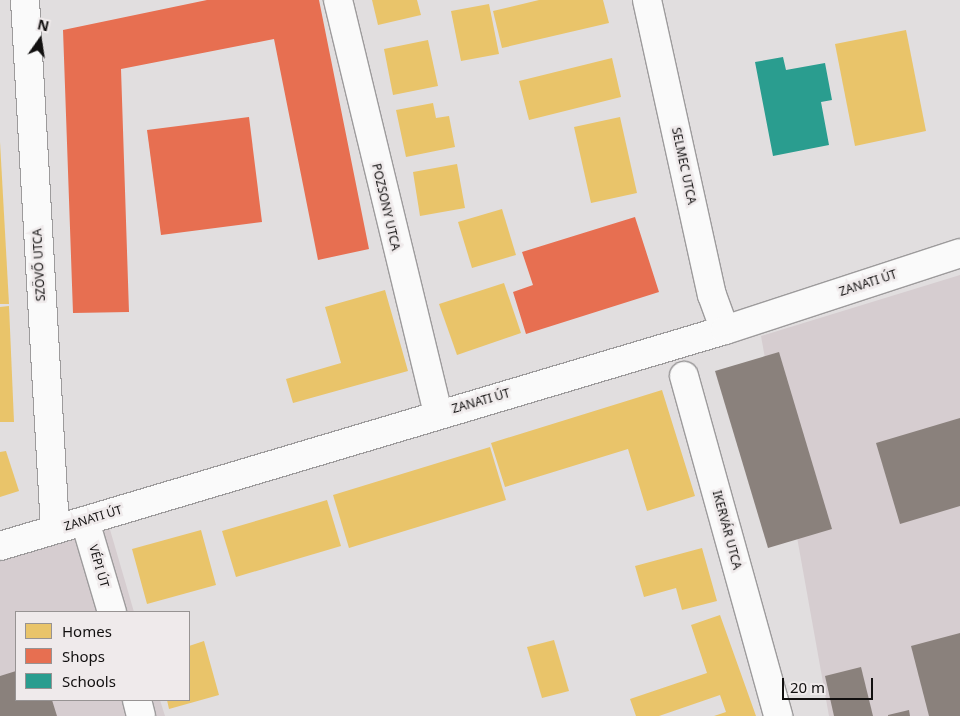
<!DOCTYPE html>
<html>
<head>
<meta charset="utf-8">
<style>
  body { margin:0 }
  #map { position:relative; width:960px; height:716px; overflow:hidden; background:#e1dedf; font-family:"Noto Sans",sans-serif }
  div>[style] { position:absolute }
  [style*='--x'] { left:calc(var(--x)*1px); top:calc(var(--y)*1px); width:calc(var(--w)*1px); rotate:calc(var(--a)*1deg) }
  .built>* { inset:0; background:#d6cdd0 }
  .homes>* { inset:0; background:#e9c46a }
  .shops>* { inset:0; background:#e76f51 }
  .schools>* { inset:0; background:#2a9d8f }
  .industry>* { inset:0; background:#8a817c }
  .roads { filter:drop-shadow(1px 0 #9d9b9c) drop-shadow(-1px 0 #9d9b9c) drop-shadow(0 1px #9d9b9c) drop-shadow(0 -1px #9d9b9c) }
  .street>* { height:28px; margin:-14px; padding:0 14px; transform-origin:14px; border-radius:14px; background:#fafafa }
  .secondary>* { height:28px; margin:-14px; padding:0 14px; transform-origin:14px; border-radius:14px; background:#fafafa }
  span { translate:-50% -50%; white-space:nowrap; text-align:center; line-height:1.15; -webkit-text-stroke:5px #efeaeb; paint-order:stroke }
  .street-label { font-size:12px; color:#121010 }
  .legend { position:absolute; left:15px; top:611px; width:175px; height:90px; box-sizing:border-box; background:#efeaeb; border:1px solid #979393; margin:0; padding:6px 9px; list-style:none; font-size:15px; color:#121010 }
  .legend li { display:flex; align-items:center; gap:10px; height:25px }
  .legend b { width:25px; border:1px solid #979393 }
  .north { position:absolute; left:15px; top:15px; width:50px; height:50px; -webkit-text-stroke:4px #efeaeb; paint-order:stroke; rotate:13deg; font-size:14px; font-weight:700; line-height:20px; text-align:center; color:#121010 }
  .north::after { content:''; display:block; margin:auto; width:18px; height:22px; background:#121010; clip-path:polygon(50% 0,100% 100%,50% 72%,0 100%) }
  .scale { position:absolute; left:782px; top:678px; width:91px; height:22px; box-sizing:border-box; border:2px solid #121010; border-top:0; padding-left:6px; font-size:15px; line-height:18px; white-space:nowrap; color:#121010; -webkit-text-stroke:4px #efeaeb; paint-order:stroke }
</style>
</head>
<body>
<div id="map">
  <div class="built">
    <i style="clip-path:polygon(960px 275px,960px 716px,829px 716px,761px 336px)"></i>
    <i style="clip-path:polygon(104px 509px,134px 612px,16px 612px,16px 700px,160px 700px,165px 716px,0 716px,0 543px)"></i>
  </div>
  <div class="homes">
    <i style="clip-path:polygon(372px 0,417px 0,421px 15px,378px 25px)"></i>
    <i style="clip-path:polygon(539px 0,603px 0,609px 23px,502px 48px,493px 11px)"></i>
    <i style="clip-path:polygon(489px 4px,499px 54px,461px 61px,451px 11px)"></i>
    <i style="clip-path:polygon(906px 30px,926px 131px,855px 146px,835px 44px)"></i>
    <i style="clip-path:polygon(428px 40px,438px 86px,393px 95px,384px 49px)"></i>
    <i style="clip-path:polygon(612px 58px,621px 97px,529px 120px,519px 81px)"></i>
    <i style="clip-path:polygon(433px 103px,436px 118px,449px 116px,455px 147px,406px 157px,396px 110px)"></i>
    <i style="clip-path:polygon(620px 117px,637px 193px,591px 203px,574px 127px)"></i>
    <i style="clip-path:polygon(0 142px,9px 304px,0 304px)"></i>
    <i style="clip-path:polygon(457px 164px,465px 208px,420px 216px,413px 172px)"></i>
    <i style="clip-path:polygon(502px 209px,516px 255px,472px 268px,458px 222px)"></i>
    <i style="clip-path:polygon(504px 283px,521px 333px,457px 355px,439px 304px)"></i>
    <i style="clip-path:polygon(385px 290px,408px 371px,293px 403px,286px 379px,341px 363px,325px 307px)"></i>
    <i style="clip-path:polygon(9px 306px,14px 422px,0 422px,0 307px)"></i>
    <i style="clip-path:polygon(662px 390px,695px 496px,647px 511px,628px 449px,505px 487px,491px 443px)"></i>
    <i style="clip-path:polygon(490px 447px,506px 500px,349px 548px,333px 495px)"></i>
    <i style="clip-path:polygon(6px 451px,19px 491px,0 497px,0 452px)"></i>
    <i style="clip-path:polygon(327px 500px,341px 546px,236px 577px,222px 531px)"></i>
    <i style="clip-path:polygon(201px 530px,216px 585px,147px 604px,132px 549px)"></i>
    <i style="clip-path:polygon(702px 548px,717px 601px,682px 610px,676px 588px,644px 597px,635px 566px)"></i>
    <i style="clip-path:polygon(720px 615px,756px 716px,714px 716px,726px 712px,720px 695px,659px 716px,636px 716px,630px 699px,707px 673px,691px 625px)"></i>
    <i style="clip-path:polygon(554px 640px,569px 691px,542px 698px,527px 647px)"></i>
    <i style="clip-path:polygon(204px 641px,219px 695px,169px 709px,167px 700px,189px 700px,189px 646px)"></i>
  </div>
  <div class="shops">
    <i style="clip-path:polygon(207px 0,319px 0,369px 249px,318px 260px,274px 39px,121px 69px,129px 312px,73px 313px,63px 30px)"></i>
    <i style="clip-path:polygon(249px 117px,262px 222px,161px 235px,147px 130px)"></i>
    <i style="clip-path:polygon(635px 217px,659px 292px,526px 334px,513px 292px,533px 285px,522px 252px)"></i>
  </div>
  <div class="schools">
    <i style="clip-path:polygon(783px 57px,786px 70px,825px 63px,832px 100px,821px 102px,829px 145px,773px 156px,755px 62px)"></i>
  </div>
  <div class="industry">
    <i style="clip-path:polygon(779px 352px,832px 529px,768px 548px,715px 371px)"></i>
    <i style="clip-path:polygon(960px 418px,960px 506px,900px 524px,876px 443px)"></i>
    <i style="clip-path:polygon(960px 633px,960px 716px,929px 716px,911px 646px)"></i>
    <i style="clip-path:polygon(861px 667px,873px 716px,834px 716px,825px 676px)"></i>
    <i style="clip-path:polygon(16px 671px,16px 700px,52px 700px,57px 716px,0 716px,0 676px)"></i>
    <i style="clip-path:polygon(909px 710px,910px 716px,888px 716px,888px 715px)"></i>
  </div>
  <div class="roads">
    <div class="street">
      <i style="--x:25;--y:0;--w:530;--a:86.75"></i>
      <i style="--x:338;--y:0;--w:426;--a:76.4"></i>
      <i style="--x:647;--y:0;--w:302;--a:77.6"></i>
      <i style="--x:712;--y:295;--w:37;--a:70"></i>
    </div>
    <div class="secondary">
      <i style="--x:684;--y:376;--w:353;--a:74.5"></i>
      <i style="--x:85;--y:521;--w:95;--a:73.5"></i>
      <i style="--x:0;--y:546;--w:756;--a:-16.59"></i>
      <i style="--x:725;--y:330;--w:247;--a:-18.1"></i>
      <i style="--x:137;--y:700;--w:16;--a:76"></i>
    </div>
  </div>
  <div class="street-label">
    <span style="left:684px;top:166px;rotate:78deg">SELMEC UTCA</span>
    <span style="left:386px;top:207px;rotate:77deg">POZSONY UTCA</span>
    <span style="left:39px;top:265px;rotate:-93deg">SZÖVŐ UTCA</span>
    <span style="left:868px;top:283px;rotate:-18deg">ZANATI ÚT</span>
    <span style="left:481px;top:401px;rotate:-16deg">ZANATI ÚT</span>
    <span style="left:93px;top:518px;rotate:-17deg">ZANATI ÚT</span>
    <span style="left:727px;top:530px;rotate:75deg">IKERVÁR UTCA</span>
    <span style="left:99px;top:566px;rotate:74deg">VÉPI ÚT</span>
  </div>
  <ul class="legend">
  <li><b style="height:14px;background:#e9c46a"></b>Homes</li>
  <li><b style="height:14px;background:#e76f51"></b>Shops</li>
  <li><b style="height:14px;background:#2a9d8f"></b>Schools</li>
  </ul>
  <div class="north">N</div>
  <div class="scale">20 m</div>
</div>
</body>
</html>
